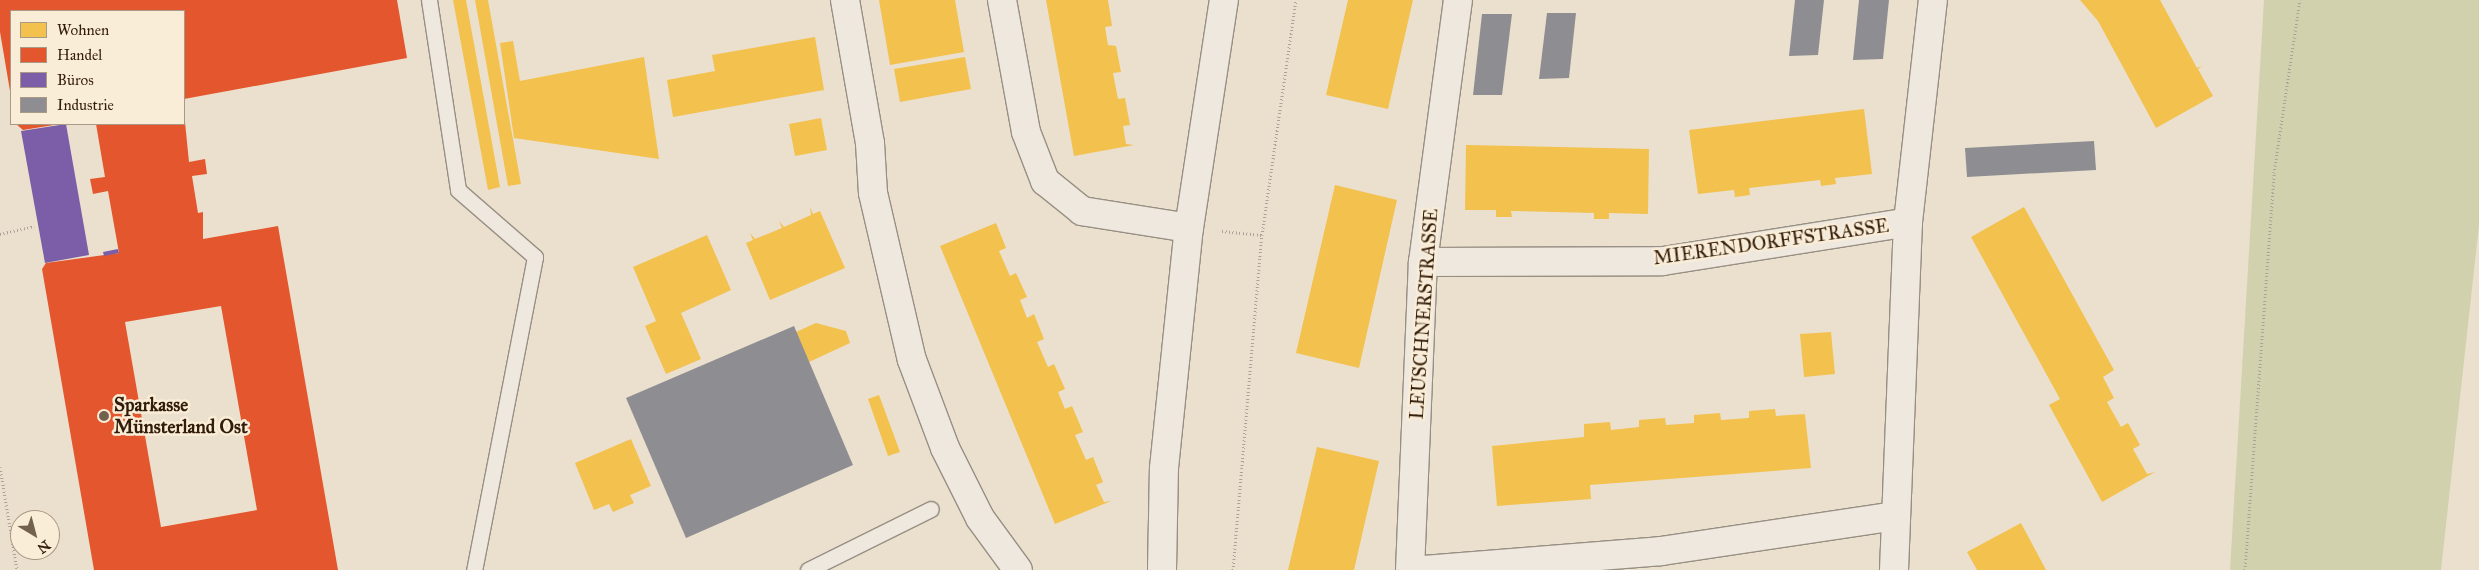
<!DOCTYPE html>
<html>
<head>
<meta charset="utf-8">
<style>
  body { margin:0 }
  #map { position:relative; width:2479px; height:570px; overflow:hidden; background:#ebe0ce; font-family:"IM FELL Great Primer",serif }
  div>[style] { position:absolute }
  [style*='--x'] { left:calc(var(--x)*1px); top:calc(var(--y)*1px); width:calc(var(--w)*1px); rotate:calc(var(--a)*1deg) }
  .green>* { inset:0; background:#d1d1ae }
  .homes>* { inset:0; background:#f2c14e }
  .shops>* { inset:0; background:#e4572e }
  .offices>* { inset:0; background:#7b5ea7 }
  .industry>* { inset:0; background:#8d8d92 }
  .path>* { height:3px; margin-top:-1.5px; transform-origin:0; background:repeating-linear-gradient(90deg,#aaa39a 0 1px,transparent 0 3.5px) }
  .roads { filter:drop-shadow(1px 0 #988f83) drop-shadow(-1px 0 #988f83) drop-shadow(0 1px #988f83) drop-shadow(0 -1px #988f83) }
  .service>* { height:15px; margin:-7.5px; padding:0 7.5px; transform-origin:7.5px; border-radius:7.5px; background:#eee8df }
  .minor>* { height:28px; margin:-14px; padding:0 14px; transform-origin:14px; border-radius:14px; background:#eee8df }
  .dots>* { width:14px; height:14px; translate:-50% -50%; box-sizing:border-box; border:2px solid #faedd7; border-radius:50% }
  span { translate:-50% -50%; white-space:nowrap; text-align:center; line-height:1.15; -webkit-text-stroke:5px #faedd7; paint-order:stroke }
  .street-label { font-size:19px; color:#311c09 }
  .poi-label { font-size:19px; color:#311c09; font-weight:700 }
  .left { translate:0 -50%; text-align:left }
  .legend { position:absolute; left:10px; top:10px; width:175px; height:115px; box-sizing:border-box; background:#faedd7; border:1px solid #aa9985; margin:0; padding:6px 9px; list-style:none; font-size:15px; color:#311c09 }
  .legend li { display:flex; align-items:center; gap:10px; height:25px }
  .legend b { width:25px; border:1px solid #aa9985 }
  .north { position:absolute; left:10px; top:510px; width:50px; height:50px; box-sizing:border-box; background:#faedd7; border:1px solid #aa9985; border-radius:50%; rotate:143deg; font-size:14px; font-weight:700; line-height:20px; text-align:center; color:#311c09 }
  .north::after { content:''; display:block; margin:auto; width:18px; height:22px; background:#72614e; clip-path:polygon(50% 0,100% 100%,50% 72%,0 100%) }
</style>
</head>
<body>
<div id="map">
  <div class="green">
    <i style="clip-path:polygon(2264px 0,2479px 0,2479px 225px,2441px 570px,2230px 570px)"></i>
  </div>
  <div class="homes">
    <i style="clip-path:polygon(453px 0,466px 0,500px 187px,488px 190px)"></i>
    <i style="clip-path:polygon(475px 0,488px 0,521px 184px,508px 186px)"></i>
    <i style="clip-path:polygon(879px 0,955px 0,964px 52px,890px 65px)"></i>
    <i style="clip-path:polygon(1046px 0,1108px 0,1112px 26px,1105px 27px,1108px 45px,1116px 46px,1121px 72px,1113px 73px,1118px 99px,1125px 98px,1130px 125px,1123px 126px,1126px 144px,1134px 145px,1074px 156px)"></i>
    <i style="clip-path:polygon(1348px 0,1413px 0,1388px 109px,1326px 95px)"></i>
    <i style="clip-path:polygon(2080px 0,2160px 0,2197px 68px,2202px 66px,2198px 69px,2213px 96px,2156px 128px,2098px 21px)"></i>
    <i style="clip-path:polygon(815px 37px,824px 90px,673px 117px,667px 80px,715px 71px,712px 55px)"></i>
    <i style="clip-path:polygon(513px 41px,520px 81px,644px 57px,659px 159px,514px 138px,500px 43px)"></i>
    <i style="clip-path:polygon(965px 57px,971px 89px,900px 102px,894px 69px)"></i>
    <i style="clip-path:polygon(1864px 109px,1872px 174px,1835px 178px,1836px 184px,1821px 186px,1820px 180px,1749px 188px,1750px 195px,1735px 197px,1734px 190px,1698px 194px,1689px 130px)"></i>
    <i style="clip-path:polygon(821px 118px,827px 150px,795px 156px,789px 124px)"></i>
    <i style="clip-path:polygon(1466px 145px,1649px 149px,1648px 214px,1609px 213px,1609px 219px,1594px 219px,1594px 213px,1511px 211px,1512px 217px,1496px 217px,1496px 210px,1465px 210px)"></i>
    <i style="clip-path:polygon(1335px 185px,1397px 200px,1359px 368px,1296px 353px)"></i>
    <i style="clip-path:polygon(810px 207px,813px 214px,820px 211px,845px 268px,770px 300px,746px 243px,753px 240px,750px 233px,755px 239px,782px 228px,779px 221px,784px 227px,811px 215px)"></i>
    <i style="clip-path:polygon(2024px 207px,2114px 370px,2103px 377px,2114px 398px,2107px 402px,2121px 427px,2128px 423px,2140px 445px,2133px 449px,2147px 474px,2155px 472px,2102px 502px,2049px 405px,2060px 399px,1971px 237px)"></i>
    <i style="clip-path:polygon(996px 223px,1006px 248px,999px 251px,1010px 276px,1016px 273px,1027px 297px,1020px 300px,1027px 318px,1034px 314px,1044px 339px,1037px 342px,1048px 367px,1054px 364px,1065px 389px,1058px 392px,1065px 409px,1072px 406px,1083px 432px,1075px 435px,1086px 460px,1093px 457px,1103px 482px,1096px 485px,1104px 502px,1111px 501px,1055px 524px,940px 246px)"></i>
    <i style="clip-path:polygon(707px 235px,731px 290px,681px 313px,701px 359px,666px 374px,645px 326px,656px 321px,633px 267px)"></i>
    <i style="clip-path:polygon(816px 323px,846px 331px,850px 343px,809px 362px,796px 332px)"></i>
    <i style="clip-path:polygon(1831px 332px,1835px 374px,1804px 377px,1800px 334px)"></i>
    <i style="clip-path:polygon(879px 395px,900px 452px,888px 456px,868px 399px)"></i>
    <i style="clip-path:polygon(1804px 406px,1811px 468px,1590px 485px,1591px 499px,1497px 506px,1492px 446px,1584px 437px,1584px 424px,1610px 422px,1611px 430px,1639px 427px,1639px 420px,1665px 418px,1666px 425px,1694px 423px,1694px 415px,1720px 413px,1721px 420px,1749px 418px,1749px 411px,1775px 409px,1776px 416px,1805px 414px)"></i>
    <i style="clip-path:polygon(631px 439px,651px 486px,630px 495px,634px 503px,613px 512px,609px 504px,594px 510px,575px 463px)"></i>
    <i style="clip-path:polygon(1317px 447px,1379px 461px,1354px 570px,1288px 570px)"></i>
    <i style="clip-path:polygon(2021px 523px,2046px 570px,1977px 570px,1967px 552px)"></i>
  </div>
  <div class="shops">
    <i style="clip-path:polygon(0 0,397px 0,407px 58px,184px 99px,184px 11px,11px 11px,10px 91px,0 32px)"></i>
    <i style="clip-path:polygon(evenodd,184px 112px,189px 162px,205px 159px,207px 174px,192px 176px,198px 213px,203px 212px,203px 239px,278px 226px,338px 570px,94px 570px,42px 269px,46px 263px,119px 253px,108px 191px,93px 194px,90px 179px,105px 177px,96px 124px,184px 124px,184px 112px,221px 306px,257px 510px,161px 527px,125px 322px,221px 306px)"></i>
    <i style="clip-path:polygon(16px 124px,54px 124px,54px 125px,23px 130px)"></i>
  </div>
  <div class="offices">
    <i style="clip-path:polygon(66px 124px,89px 255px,45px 263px,21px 131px)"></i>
    <i style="clip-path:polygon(118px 249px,119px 253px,104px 256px,103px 252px)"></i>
  </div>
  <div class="industry">
    <i style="clip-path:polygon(1795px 0,1824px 0,1818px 55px,1789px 56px)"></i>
    <i style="clip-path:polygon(1859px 0,1889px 0,1883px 59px,1853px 60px)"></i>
    <i style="clip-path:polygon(1547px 13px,1576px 13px,1569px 78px,1539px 79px)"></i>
    <i style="clip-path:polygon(1482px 14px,1512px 14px,1502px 95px,1473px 95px)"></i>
    <i style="clip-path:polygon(2094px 141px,2096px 170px,1967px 177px,1965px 148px)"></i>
    <i style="clip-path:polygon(794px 326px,853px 465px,686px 538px,626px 398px)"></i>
  </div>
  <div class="path">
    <i style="--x:1222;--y:231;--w:40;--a:5.7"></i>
    <i style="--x:0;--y:234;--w:35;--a:-13"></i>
    <i style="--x:0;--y:467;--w:104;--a:80.6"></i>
    <i style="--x:1233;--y:570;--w:336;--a:-85.1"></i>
    <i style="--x:1262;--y:235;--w:237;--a:-81.8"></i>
    <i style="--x:2245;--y:570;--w:398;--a:-85.8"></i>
    <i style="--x:2274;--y:173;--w:175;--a:-81.5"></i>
  </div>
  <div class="roads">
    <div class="service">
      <i style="--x:429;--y:0;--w:192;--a:81.3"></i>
      <i style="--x:458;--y:190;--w:102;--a:41"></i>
      <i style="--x:535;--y:257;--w:319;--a:101"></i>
      <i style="--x:808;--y:570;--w:137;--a:-26.4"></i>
    </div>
    <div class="minor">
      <i style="--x:845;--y:0;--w:145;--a:80.1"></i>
      <i style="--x:870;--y:143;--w:50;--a:86.6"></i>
      <i style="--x:873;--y:193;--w:171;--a:76.9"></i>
      <i style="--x:912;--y:360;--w:94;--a:69.4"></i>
      <i style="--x:945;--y:448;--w:78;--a:63.4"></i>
      <i style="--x:980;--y:518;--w:64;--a:53.8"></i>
      <i style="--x:1002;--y:0;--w:134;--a:79.7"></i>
      <i style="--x:1026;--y:132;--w:53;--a:68.8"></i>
      <i style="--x:1045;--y:181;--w:48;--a:39"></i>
      <i style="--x:1082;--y:211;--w:108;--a:9"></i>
      <i style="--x:1423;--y:262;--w:240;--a:-0.2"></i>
      <i style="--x:1663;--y:261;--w:248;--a:-9"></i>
      <i style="--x:1162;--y:570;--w:102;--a:-88.9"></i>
      <i style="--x:1164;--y:468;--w:241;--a:-84.1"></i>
      <i style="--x:1189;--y:228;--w:231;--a:-81.3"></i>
      <i style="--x:1410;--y:570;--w:308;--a:-87.6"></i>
      <i style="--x:1423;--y:262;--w:264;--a:-82.4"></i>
      <i style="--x:1422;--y:570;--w:240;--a:-4.5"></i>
      <i style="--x:1661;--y:551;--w:236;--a:-8.5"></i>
      <i style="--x:1894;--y:570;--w:348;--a:-87.7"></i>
      <i style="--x:1908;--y:222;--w:223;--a:-83.6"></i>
    </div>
  </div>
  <div class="dots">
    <i style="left:104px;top:416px;background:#72614e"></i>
  </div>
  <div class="street-label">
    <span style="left:1771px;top:242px;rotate:-8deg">MIERENDORFFSTRASSE</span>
    <span style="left:1424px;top:314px;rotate:-86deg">LEUSCHNERSTRASSE</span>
  </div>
  <div class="poi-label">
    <span class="left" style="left:114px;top:416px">Sparkasse<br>Münsterland Ost</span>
  </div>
  <ul class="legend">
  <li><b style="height:14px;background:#f2c14e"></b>Wohnen</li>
  <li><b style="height:14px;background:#e4572e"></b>Handel</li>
  <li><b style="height:14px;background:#7b5ea7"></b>Büros</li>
  <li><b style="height:14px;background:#8d8d92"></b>Industrie</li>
  </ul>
  <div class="north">N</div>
</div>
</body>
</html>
